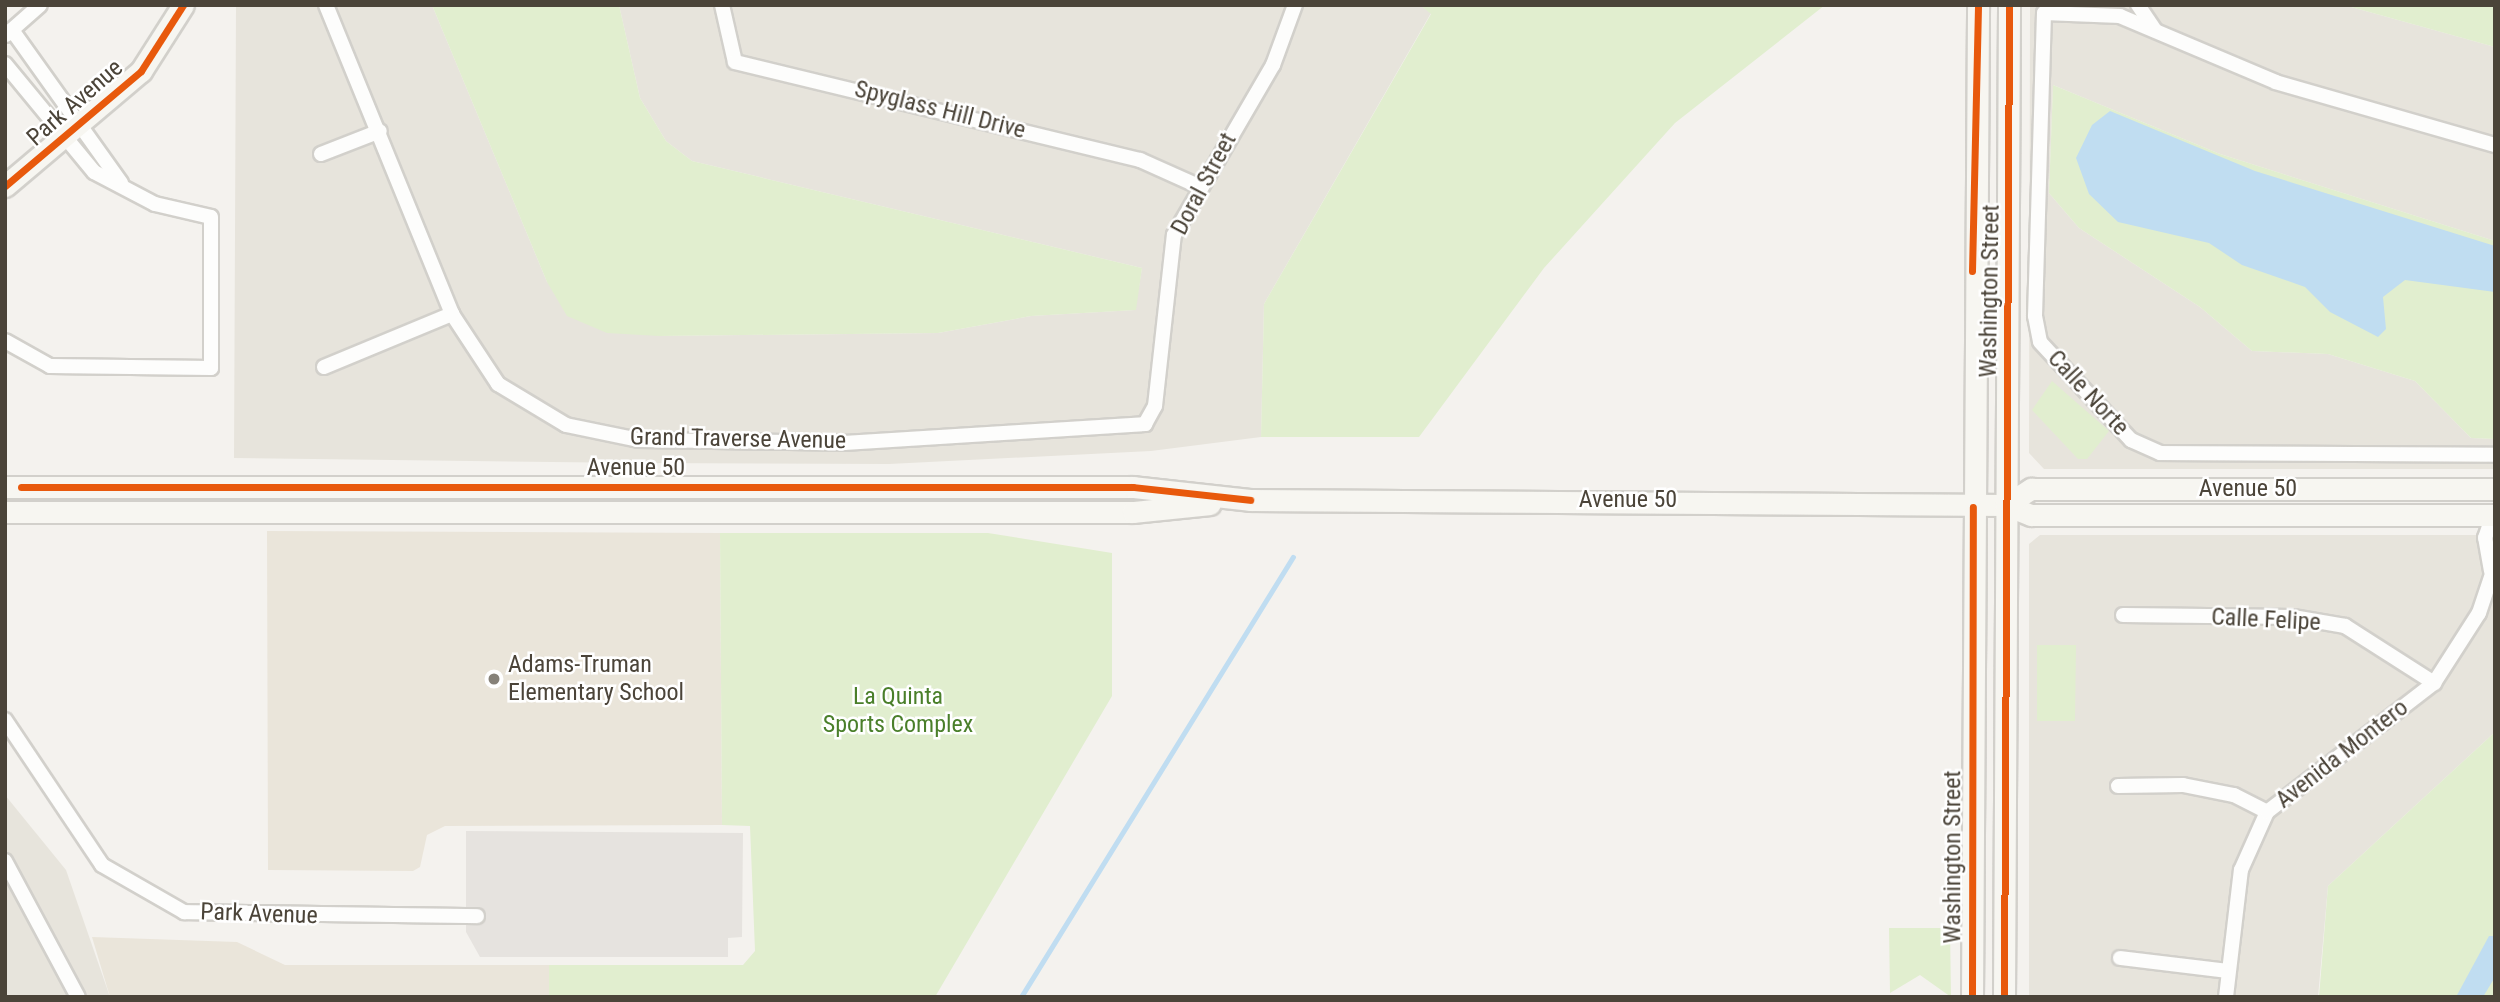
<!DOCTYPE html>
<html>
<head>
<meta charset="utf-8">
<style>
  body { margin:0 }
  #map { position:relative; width:2500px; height:1002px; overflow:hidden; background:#f4f2ee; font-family:"Roboto Condensed",sans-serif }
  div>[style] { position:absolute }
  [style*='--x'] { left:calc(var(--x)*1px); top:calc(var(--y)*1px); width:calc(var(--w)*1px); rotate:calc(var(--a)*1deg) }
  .residential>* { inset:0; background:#e7e4dc }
  .education>* { inset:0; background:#eae5da }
  .green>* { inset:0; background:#e1eecf }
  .parking>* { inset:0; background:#e6e3df }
  .water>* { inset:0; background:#c0ddf1 }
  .stream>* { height:4.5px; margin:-2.25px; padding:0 2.25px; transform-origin:2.25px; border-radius:2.25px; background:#c0ddf1 }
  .roads { filter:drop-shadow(2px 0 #d2d0cb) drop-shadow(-2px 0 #d2d0cb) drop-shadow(0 2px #d2d0cb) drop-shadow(0 -2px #d2d0cb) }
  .street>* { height:14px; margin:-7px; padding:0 7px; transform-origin:7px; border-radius:7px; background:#fdfdfc }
  .secondary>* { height:21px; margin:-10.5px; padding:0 10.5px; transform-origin:10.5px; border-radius:10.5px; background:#f7f6f1 }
  .cycleway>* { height:7px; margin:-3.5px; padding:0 3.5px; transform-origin:3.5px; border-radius:3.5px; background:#e8590c }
  .dots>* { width:19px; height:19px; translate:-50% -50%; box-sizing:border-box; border:4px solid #fff; border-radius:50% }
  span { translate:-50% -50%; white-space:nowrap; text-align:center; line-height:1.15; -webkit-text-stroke:5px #fff; paint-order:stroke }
  .street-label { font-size:24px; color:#4b4439 }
  .poi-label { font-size:24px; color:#4b4439 }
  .left { translate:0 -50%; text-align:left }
  .park-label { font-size:24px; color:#4a7f2a }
  .frame { position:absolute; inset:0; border:7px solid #4b4439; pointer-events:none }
</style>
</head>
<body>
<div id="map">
  <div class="residential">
    <i style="clip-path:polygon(236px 5px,432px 5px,547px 282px,659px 336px,938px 333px,1031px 316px,1135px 310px,1142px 268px,692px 161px,666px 141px,640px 98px,619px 5px,1420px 5px,1431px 13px,1264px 304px,1261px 437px,1151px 451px,889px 464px,639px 463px,234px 458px)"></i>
    <i style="clip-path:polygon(2030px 5px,2344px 5px,2495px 47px,2495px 241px,2220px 154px,2053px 85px,2049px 193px,2079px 228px,2200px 307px,2252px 351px,2328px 354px,2415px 381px,2471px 438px,2495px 439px,2495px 469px,2044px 469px,2029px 453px)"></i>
    <i style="clip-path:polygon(2040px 535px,2495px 535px,2495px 732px,2328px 886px,2318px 997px,2029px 997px,2029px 544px)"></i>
    <i style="clip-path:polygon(5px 795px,66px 870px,110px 997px,5px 997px)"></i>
  </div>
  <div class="education">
    <i style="clip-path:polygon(267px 531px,720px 533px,722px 825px,445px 826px,427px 835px,420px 867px,413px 871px,268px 870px)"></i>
    <i style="clip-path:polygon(92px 937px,237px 942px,285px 965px,549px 965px,549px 997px,110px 997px)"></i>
  </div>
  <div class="green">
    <i style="clip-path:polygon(432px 5px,619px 5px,640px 98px,666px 141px,692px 161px,1142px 268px,1136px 310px,1031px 316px,938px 333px,659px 336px,607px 333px,567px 316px,547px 282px)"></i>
    <i style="clip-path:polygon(1420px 5px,1825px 5px,1675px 123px,1544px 268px,1419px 437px,1261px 437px,1264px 304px,1431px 14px)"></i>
    <i style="clip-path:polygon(2344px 5px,2495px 5px,2495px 47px)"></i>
    <i style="clip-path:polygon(2053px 85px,2220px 154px,2495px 241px,2495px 439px,2471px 438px,2415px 381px,2328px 354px,2252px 351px,2200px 307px,2079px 228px,2049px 193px)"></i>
    <i style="clip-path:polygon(2052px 381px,2109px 431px,2087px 459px,2078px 459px,2032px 410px)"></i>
    <i style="clip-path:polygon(720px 533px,988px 533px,1112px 553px,1112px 696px,935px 997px,549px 997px,549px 965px,743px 965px,755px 951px,750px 826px,722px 825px)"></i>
    <i style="clip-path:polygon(2037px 645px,2076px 645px,2075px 721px,2037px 721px)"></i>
    <i style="clip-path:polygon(2495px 732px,2495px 997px,2319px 997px,2328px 886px)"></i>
    <i style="clip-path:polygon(1889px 928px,1950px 928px,1951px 997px,1920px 975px,1890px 993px)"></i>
  </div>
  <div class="parking">
    <i style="clip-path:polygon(466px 831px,743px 833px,742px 937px,728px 938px,728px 957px,480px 957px,466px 932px)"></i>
  </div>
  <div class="water">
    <i style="clip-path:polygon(2110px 111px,2255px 171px,2495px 246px,2495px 292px,2405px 280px,2383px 297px,2386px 329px,2378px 337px,2330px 312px,2305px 287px,2242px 265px,2209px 243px,2118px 222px,2089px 194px,2076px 158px,2092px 125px)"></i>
    <i style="clip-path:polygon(2489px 936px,2495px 936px,2495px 977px,2483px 997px,2456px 997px)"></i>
  </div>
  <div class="stream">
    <i style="--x:1021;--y:997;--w:517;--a:-58.28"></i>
  </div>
  <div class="roads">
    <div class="street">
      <i style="--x:326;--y:5;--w:334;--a:67.8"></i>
      <i style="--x:452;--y:314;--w:84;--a:56.7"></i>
      <i style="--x:498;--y:384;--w:79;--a:31.1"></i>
      <i style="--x:566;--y:425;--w:75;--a:11.6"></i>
      <i style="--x:639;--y:440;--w:205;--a:0.8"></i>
      <i style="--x:844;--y:443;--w:302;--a:-3.6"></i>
      <i style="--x:1145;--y:424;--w:21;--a:-61"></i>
      <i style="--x:1155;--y:406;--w:172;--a:-83.7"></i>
      <i style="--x:1174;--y:235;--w:197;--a:-59.8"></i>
      <i style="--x:1273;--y:65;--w:64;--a:-69.9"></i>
      <i style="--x:722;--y:5;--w:58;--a:77.2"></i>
      <i style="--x:735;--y:62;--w:417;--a:13.6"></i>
      <i style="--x:1140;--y:160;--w:64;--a:24.1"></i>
      <i style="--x:2138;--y:5;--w:30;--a:56"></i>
      <i style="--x:12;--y:30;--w:188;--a:54.5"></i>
      <i style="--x:6;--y:35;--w:45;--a:-41.4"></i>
      <i style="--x:5;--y:64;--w:140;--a:50.5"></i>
      <i style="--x:94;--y:172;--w:69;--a:27.7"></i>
      <i style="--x:155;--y:204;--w:57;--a:13.1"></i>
      <i style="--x:211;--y:217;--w:151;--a:90"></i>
      <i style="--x:211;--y:368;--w:161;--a:-179.3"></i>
      <i style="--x:50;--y:366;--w:51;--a:-150.9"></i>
      <i style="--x:2495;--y:145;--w:228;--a:-164"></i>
      <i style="--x:2276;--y:82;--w:169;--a:-157.1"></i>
      <i style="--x:2120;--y:16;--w:76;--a:-177.7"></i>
      <i style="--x:2044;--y:13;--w:303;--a:91.7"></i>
      <i style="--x:2035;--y:316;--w:26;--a:79"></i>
      <i style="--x:2040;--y:342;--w:134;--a:47.1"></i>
      <i style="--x:2131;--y:440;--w:32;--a:24"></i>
      <i style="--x:2160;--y:453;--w:335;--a:0.3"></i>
      <i style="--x:321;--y:154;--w:63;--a:-21.3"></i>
      <i style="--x:324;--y:367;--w:139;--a:-22.5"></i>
      <i style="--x:2491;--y:571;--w:34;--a:-100"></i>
      <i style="--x:2485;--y:538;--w:24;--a:-71"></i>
      <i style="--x:2123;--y:615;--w:170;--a:0.7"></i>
      <i style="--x:2293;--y:617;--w:53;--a:9.8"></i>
      <i style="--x:2345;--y:626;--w:106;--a:32.6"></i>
      <i style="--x:5;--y:720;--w:174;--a:56.2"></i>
      <i style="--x:102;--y:865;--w:95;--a:29.8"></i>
      <i style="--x:184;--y:912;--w:293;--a:0.8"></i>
      <i style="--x:2118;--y:786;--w:65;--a:-0.9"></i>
      <i style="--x:2183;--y:785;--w:52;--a:11.1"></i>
      <i style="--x:2234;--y:795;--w:37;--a:27"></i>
      <i style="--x:5;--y:861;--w:154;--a:61.8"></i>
      <i style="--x:2120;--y:958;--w:108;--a:6.9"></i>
      <i style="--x:2226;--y:997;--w:128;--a:-83.3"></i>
      <i style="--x:2241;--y:870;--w:64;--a:-65.9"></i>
      <i style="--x:2267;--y:812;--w:211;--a:-37.7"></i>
      <i style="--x:2434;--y:683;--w:83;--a:-57.3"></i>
      <i style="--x:2479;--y:613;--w:51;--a:-71.6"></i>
    </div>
    <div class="secondary">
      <i style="--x:5;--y:186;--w:178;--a:-40.2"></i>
      <i style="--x:141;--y:71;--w:78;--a:-57.5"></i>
      <i style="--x:5;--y:487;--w:1128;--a:0"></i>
      <i style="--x:1133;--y:487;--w:118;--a:6.3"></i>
      <i style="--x:1250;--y:500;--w:756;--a:0.38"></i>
      <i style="--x:2006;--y:505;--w:27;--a:22"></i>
      <i style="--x:2031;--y:515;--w:464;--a:0"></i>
      <i style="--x:2006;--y:505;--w:30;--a:-33"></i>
      <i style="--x:2031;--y:489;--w:464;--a:0"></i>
      <i style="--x:5;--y:512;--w:1128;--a:0"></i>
      <i style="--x:1133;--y:512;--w:77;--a:-5.9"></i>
      <i style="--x:1972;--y:997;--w:992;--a:-89.65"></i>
      <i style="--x:2004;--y:997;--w:992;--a:-89.71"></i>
    </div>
  </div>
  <div class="cycleway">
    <i style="--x:5;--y:186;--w:178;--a:-40.2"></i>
    <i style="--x:141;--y:71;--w:78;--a:-57.5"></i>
    <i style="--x:1972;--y:271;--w:266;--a:-88.7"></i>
    <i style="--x:21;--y:487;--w:1112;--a:0"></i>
    <i style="--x:1133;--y:487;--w:118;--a:6.3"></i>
    <i style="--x:1972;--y:997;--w:490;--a:-89.9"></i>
    <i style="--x:2004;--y:997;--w:992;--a:-89.71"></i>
  </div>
  <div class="dots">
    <i style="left:494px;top:679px;background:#868178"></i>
  </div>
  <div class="street-label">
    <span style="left:75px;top:103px;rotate:-41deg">Park Avenue</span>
    <span style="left:940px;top:110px;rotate:14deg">Spyglass Hill Drive</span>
    <span style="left:1204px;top:184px;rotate:-62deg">Doral Street</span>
    <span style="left:1990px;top:291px;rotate:-89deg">Washington Street</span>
    <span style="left:2088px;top:393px;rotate:47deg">Calle Norte</span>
    <span style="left:738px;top:439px;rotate:1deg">Grand Traverse Avenue</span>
    <span style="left:636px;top:468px">Avenue 50</span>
    <span style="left:2248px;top:489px">Avenue 50</span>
    <span style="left:1628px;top:500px">Avenue 50</span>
    <span style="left:2266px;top:620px;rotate:3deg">Calle Felipe</span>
    <span style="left:2342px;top:754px;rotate:-38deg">Avenida Montero</span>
    <span style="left:1953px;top:857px;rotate:-90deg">Washington Street</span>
    <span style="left:259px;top:914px;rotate:2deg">Park Avenue</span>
  </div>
  <div class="poi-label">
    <span class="left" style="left:508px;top:679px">Adams-Truman<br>Elementary School</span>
  </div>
  <div class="park-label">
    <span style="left:898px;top:711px">La Quinta<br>Sports Complex</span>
  </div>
  <div class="frame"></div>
</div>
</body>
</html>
